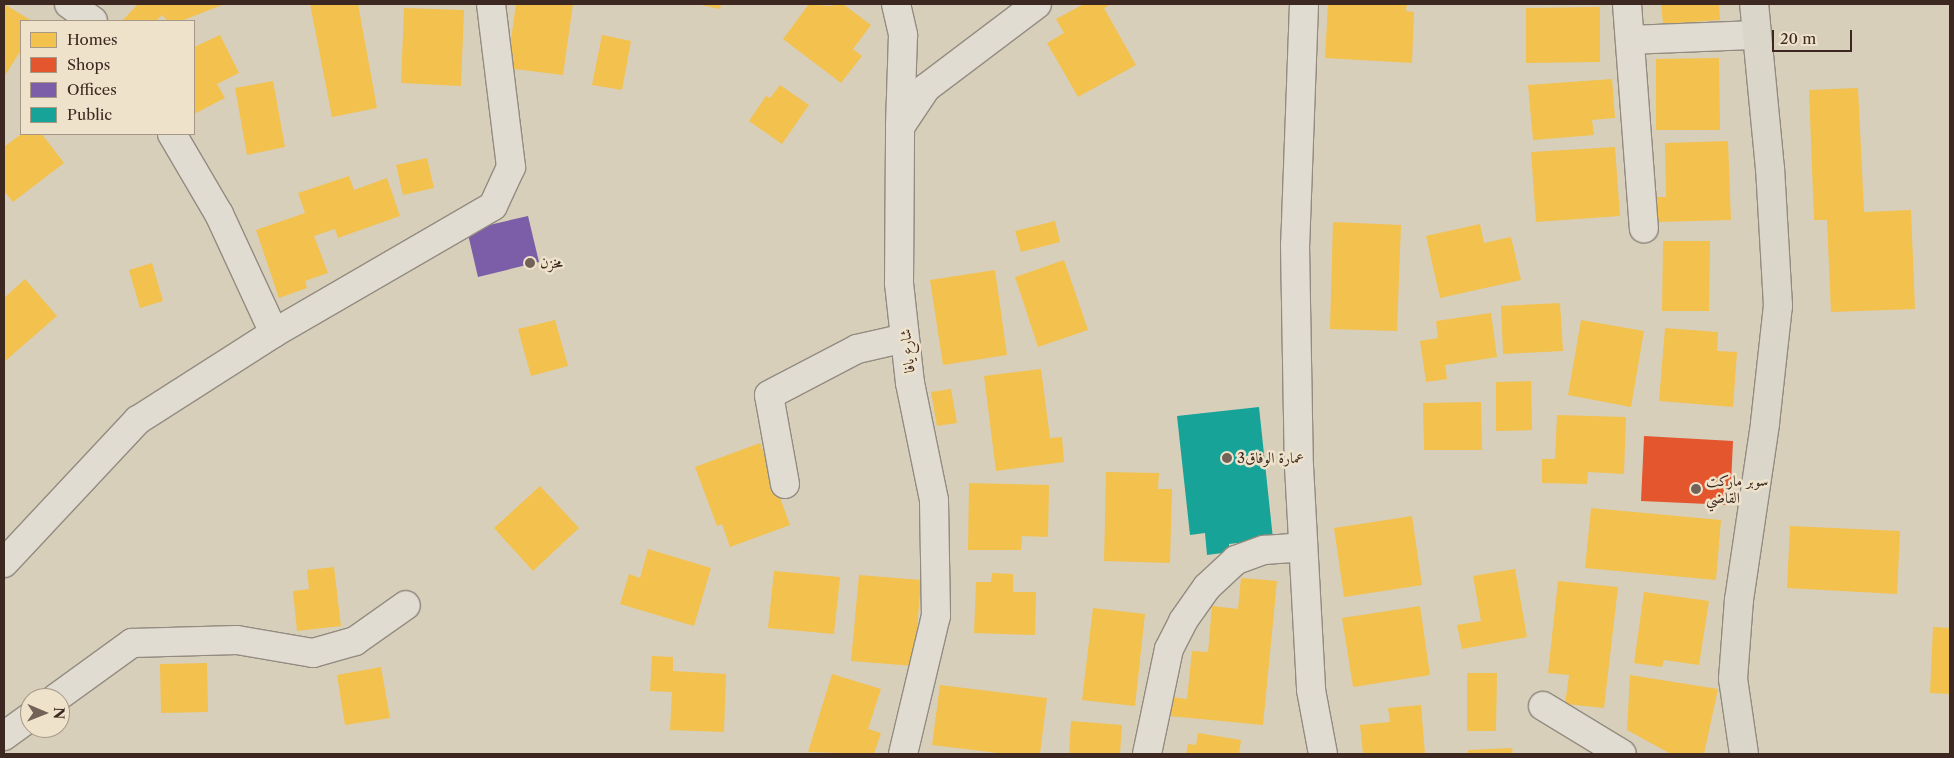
<!DOCTYPE html>
<html>
<head>
<meta charset="utf-8">
<style>
  body { margin:0 }
  #map { position:relative; width:1954px; height:758px; overflow:hidden; background:#d8cfbb; font-family:"Libre Caslon Text",Amiri,serif }
  div>[style] { position:absolute }
  [style*='--x'] { left:calc(var(--x)*1px); top:calc(var(--y)*1px); width:calc(var(--w)*1px); rotate:calc(var(--a)*1deg) }
  .homes>* { inset:0; background:#f2c14e }
  .shops>* { inset:0; background:#e4572e }
  .offices>* { inset:0; background:#7b5ea7 }
  .public>* { inset:0; background:#17a398 }
  .roads { filter:drop-shadow(1px 0 #938b80) drop-shadow(-1px 0 #938b80) drop-shadow(0 1px #938b80) drop-shadow(0 -1px #938b80) }
  .minor>* { height:28px; margin:-14px; padding:0 14px; transform-origin:14px; border-radius:14px; background:#e0dcd2 }
  .major>* { height:28px; margin:-14px; padding:0 14px; transform-origin:14px; border-radius:14px; background:#dbd6ca }
  .dots>* { width:14px; height:14px; translate:-50% -50%; box-sizing:border-box; border:2px solid #eee2ca; border-radius:50% }
  span { translate:-50% -50%; white-space:nowrap; text-align:center; line-height:1.15; -webkit-text-stroke:5px #eee2ca; paint-order:stroke }
  .poi-label { font-size:15px; color:#3c2821 }
  .left { translate:0 -50%; text-align:left }
  .street-label { font-size:15px; color:#3c2821 }
  .frame { position:absolute; inset:0; border:5px solid #3c2821; pointer-events:none }
  .legend { position:absolute; left:20px; top:20px; width:175px; height:115px; box-sizing:border-box; background:#eee2ca; border:1px solid #a79886; margin:0; padding:6px 9px; list-style:none; font-size:15px; color:#3c2821 }
  .legend li { display:flex; align-items:center; gap:10px; height:25px }
  .legend b { width:25px; border:1px solid #a79886 }
  .north { position:absolute; left:20px; top:688px; width:50px; height:50px; box-sizing:border-box; background:#eee2ca; border:1px solid #a79886; border-radius:50%; rotate:91deg; font-size:14px; font-weight:700; line-height:20px; text-align:center; color:#3c2821 }
  .north::after { content:''; display:block; margin:auto; width:18px; height:22px; background:#736257; clip-path:polygon(50% 0,100% 100%,50% 72%,0 100%) }
  .scale { position:absolute; left:1772px; top:30px; width:80px; height:22px; box-sizing:border-box; border:2px solid #3c2821; border-top:0; padding-left:6px; font-size:15px; line-height:18px; white-space:nowrap; color:#3c2821; -webkit-text-stroke:4px #eee2ca; paint-order:stroke }
</style>
</head>
<body>
<div id="map">
  <div class="homes">
    <i style="clip-path:polygon(4px 4px,32px 21px,21px 21px,21px 50px,4px 77px)"></i>
    <i style="clip-path:polygon(138px 4px,225px 4px,181px 21px,168px 21px,162px 15px,156px 21px,125px 21px,123px 20px)"></i>
    <i style="clip-path:polygon(310px 4px,358px 4px,377px 108px,332px 117px)"></i>
    <i style="clip-path:polygon(516px 4px,573px 4px,563px 75px,507px 68px)"></i>
    <i style="clip-path:polygon(696px 4px,721px 4px,720px 9px)"></i>
    <i style="clip-path:polygon(809px 4px,828px 6px,843px 4px,871px 25px,853px 49px,862px 56px,841px 83px,783px 39px)"></i>
    <i style="clip-path:polygon(1084px 4px,1112px 4px,1104px 8px,1136px 65px,1078px 97px,1047px 43px,1064px 33px,1056px 19px)"></i>
    <i style="clip-path:polygon(1328px 4px,1407px 4px,1406px 11px,1414px 12px,1412px 63px,1325px 58px)"></i>
    <i style="clip-path:polygon(1661px 4px,1719px 4px,1720px 20px,1663px 24px)"></i>
    <i style="clip-path:polygon(1600px 7px,1600px 62px,1526px 63px,1526px 8px)"></i>
    <i style="clip-path:polygon(404px 8px,464px 10px,461px 86px,401px 83px)"></i>
    <i style="clip-path:polygon(220px 35px,239px 73px,217px 84px,225px 98px,194px 114px,194px 47px)"></i>
    <i style="clip-path:polygon(602px 35px,631px 41px,622px 90px,592px 85px)"></i>
    <i style="clip-path:polygon(1719px 58px,1720px 130px,1656px 130px,1656px 59px)"></i>
    <i style="clip-path:polygon(1612px 79px,1615px 118px,1592px 120px,1594px 135px,1533px 140px,1528px 85px)"></i>
    <i style="clip-path:polygon(273px 81px,285px 147px,247px 155px,235px 88px)"></i>
    <i style="clip-path:polygon(780px 85px,809px 105px,782px 144px,749px 121px,766px 96px,770px 98px)"></i>
    <i style="clip-path:polygon(1858px 88px,1864px 212px,1911px 210px,1915px 309px,1831px 312px,1827px 220px,1814px 220px,1809px 90px)"></i>
    <i style="clip-path:polygon(21px 134px,42px 134px,64px 163px,13px 202px,4px 191px,4px 147px)"></i>
    <i style="clip-path:polygon(1728px 141px,1731px 220px,1657px 222px,1656px 197px,1666px 197px,1665px 143px)"></i>
    <i style="clip-path:polygon(1615px 147px,1620px 216px,1536px 222px,1531px 152px)"></i>
    <i style="clip-path:polygon(427px 158px,434px 188px,403px 195px,396px 165px)"></i>
    <i style="clip-path:polygon(349px 176px,354px 190px,387px 178px,400px 216px,338px 238px,335px 229px,314px 236px,328px 273px,305px 281px,307px 288px,279px 298px,256px 230px,305px 213px,298px 193px)"></i>
    <i style="clip-path:polygon(1055px 221px,1060px 242px,1021px 252px,1015px 231px)"></i>
    <i style="clip-path:polygon(1333px 222px,1401px 225px,1397px 331px,1330px 329px)"></i>
    <i style="clip-path:polygon(1480px 224px,1484px 243px,1511px 237px,1521px 280px,1440px 298px,1426px 236px)"></i>
    <i style="clip-path:polygon(1663px 241px,1710px 241px,1709px 311px,1662px 311px)"></i>
    <i style="clip-path:polygon(1064px 260px,1088px 330px,1038px 347px,1015px 277px)"></i>
    <i style="clip-path:polygon(152px 263px,163px 301px,140px 308px,129px 270px)"></i>
    <i style="clip-path:polygon(995px 270px,1007px 355px,943px 365px,930px 280px)"></i>
    <i style="clip-path:polygon(25px 279px,57px 316px,4px 362px,4px 298px)"></i>
    <i style="clip-path:polygon(1560px 303px,1563px 351px,1503px 354px,1501px 306px)"></i>
    <i style="clip-path:polygon(1491px 313px,1497px 357px,1445px 365px,1447px 379px,1426px 382px,1420px 341px,1438px 338px,1436px 321px)"></i>
    <i style="clip-path:polygon(555px 320px,568px 366px,531px 376px,518px 329px)"></i>
    <i style="clip-path:polygon(1581px 320px,1644px 331px,1631px 407px,1568px 395px)"></i>
    <i style="clip-path:polygon(1665px 328px,1718px 332px,1717px 351px,1737px 352px,1733px 407px,1659px 401px)"></i>
    <i style="clip-path:polygon(1041px 369px,1050px 438px,1062px 437px,1064px 462px,996px 471px,984px 376px)"></i>
    <i style="clip-path:polygon(1531px 381px,1532px 430px,1496px 431px,1496px 382px)"></i>
    <i style="clip-path:polygon(951px 389px,957px 423px,937px 426px,931px 392px)"></i>
    <i style="clip-path:polygon(1481px 402px,1482px 450px,1424px 450px,1423px 403px)"></i>
    <i style="clip-path:polygon(1557px 415px,1626px 417px,1624px 474px,1588px 472px,1587px 484px,1542px 483px,1542px 459px,1555px 459px)"></i>
    <i style="clip-path:polygon(760px 443px,790px 525px,730px 547px,722px 524px,717px 526px,695px 467px)"></i>
    <i style="clip-path:polygon(1106px 472px,1159px 473px,1158px 489px,1172px 489px,1170px 563px,1104px 561px)"></i>
    <i style="clip-path:polygon(969px 483px,1049px 485px,1048px 537px,1022px 536px,1021px 550px,968px 550px)"></i>
    <i style="clip-path:polygon(540px 486px,579px 528px,533px 571px,494px 528px)"></i>
    <i style="clip-path:polygon(1591px 508px,1721px 520px,1716px 580px,1585px 568px)"></i>
    <i style="clip-path:polygon(1412px 516px,1422px 585px,1344px 597px,1334px 528px)"></i>
    <i style="clip-path:polygon(1790px 526px,1900px 531px,1897px 594px,1787px 588px)"></i>
    <i style="clip-path:polygon(648px 549px,711px 568px,694px 626px,620px 604px,629px 574px,640px 578px)"></i>
    <i style="clip-path:polygon(334px 567px,341px 626px,297px 631px,293px 591px,309px 589px,307px 570px)"></i>
    <i style="clip-path:polygon(1515px 569px,1527px 637px,1462px 649px,1457px 625px,1481px 621px,1473px 576px)"></i>
    <i style="clip-path:polygon(774px 571px,840px 577px,834px 634px,768px 628px)"></i>
    <i style="clip-path:polygon(992px 573px,1013px 574px,1013px 592px,1036px 592px,1035px 635px,974px 633px,976px 582px,991px 582px)"></i>
    <i style="clip-path:polygon(859px 575px,921px 580px,914px 666px,851px 661px)"></i>
    <i style="clip-path:polygon(1241px 578px,1277px 581px,1263px 725px,1169px 716px,1171px 697px,1187px 699px,1192px 651px,1208px 652px,1212px 606px,1238px 609px)"></i>
    <i style="clip-path:polygon(1558px 581px,1618px 587px,1604px 708px,1565px 704px,1569px 675px,1548px 673px)"></i>
    <i style="clip-path:polygon(1644px 592px,1709px 601px,1699px 665px,1664px 660px,1662px 667px,1634px 663px)"></i>
    <i style="clip-path:polygon(1420px 606px,1430px 675px,1353px 687px,1342px 618px)"></i>
    <i style="clip-path:polygon(1093px 608px,1145px 614px,1135px 706px,1082px 700px)"></i>
    <i style="clip-path:polygon(1933px 627px,1950px 628px,1950px 694px,1930px 693px)"></i>
    <i style="clip-path:polygon(652px 656px,673px 657px,673px 671px,726px 674px,724px 732px,670px 730px,672px 692px,650px 691px)"></i>
    <i style="clip-path:polygon(207px 663px,208px 712px,161px 713px,160px 664px)"></i>
    <i style="clip-path:polygon(381px 667px,390px 718px,345px 725px,337px 675px)"></i>
    <i style="clip-path:polygon(1467px 673px,1497px 673px,1496px 731px,1467px 731px)"></i>
    <i style="clip-path:polygon(832px 674px,881px 689px,868px 729px,881px 733px,874px 754px,808px 752px)"></i>
    <i style="clip-path:polygon(1630px 675px,1718px 689px,1704px 754px,1671px 754px,1627px 730px)"></i>
    <i style="clip-path:polygon(940px 685px,1047px 698px,1040px 754px,1006px 754px,932px 745px)"></i>
    <i style="clip-path:polygon(1421px 705px,1425px 754px,1363px 754px,1360px 725px,1390px 722px,1388px 708px)"></i>
    <i style="clip-path:polygon(1071px 721px,1122px 725px,1120px 754px,1069px 754px)"></i>
    <i style="clip-path:polygon(1198px 733px,1241px 740px,1239px 754px,1186px 754px,1188px 744px,1196px 745px)"></i>
    <i style="clip-path:polygon(1512px 748px,1513px 754px,1468px 754px,1468px 750px)"></i>
  </div>
  <div class="shops">
    <i style="clip-path:polygon(1644px 436px,1733px 441px,1730px 505px,1641px 501px)"></i>
  </div>
  <div class="offices">
    <i style="clip-path:polygon(528px 216px,539px 262px,478px 277px,467px 230px)"></i>
  </div>
  <div class="public">
    <i style="clip-path:polygon(1259px 407px,1273px 539px,1229px 544px,1230px 552px,1207px 555px,1205px 533px,1190px 535px,1177px 416px)"></i>
  </div>
  <div class="roads">
    <div class="minor">
      <i style="--x:69;--y:4;--w:29;--a:35"></i>
      <i style="--x:896;--y:4;--w:32;--a:77"></i>
      <i style="--x:903;--y:35;--w:92;--a:91.9"></i>
      <i style="--x:1304;--y:4;--w:241;--a:92.1"></i>
      <i style="--x:1295;--y:245;--w:221;--a:89"></i>
      <i style="--x:1299;--y:466;--w:224;--a:86.9"></i>
      <i style="--x:1311;--y:690;--w:65;--a:79.4"></i>
      <i style="--x:1627;--y:4;--w:225;--a:85.7"></i>
      <i style="--x:1630;--y:40;--w:126;--a:-2.3"></i>
      <i style="--x:172;--y:134;--w:93;--a:59.6"></i>
      <i style="--x:219;--y:214;--w:131;--a:65.2"></i>
      <i style="--x:785;--y:484;--w:90;--a:-100.2"></i>
      <i style="--x:769;--y:395;--w:99;--a:-27.6"></i>
      <i style="--x:857;--y:349;--w:49;--a:-12.9"></i>
      <i style="--x:4;--y:563;--w:196;--a:-46.9"></i>
      <i style="--x:138;--y:420;--w:161;--a:-32.6"></i>
      <i style="--x:274;--y:333;--w:253;--a:-30.1"></i>
      <i style="--x:493;--y:206;--w:43;--a:-65.2"></i>
      <i style="--x:511;--y:167;--w:164;--a:-97"></i>
      <i style="--x:56;--y:698;--w:94;--a:-35.9"></i>
      <i style="--x:132;--y:643;--w:105;--a:-1.6"></i>
      <i style="--x:237;--y:640;--w:77;--a:9.7"></i>
      <i style="--x:313;--y:653;--w:44;--a:-15.9"></i>
      <i style="--x:355;--y:641;--w:62;--a:-35.2"></i>
      <i style="--x:1543;--y:706;--w:92;--a:31.3"></i>
      <i style="--x:4;--y:736;--w:32;--a:-36"></i>
      <i style="--x:903;--y:754;--w:142;--a:-76.6"></i>
      <i style="--x:936;--y:616;--w:116;--a:-91"></i>
      <i style="--x:934;--y:500;--w:119;--a:-101.6"></i>
      <i style="--x:910;--y:383;--w:101;--a:-96.3"></i>
      <i style="--x:899;--y:283;--w:156;--a:-89.6"></i>
      <i style="--x:900;--y:127;--w:47;--a:-56.3"></i>
      <i style="--x:926;--y:88;--w:139;--a:-37.1"></i>
      <i style="--x:1147;--y:754;--w:107;--a:-78.2"></i>
      <i style="--x:1169;--y:649;--w:31;--a:-63"></i>
      <i style="--x:1183;--y:621;--w:42;--a:-54.8"></i>
      <i style="--x:1207;--y:587;--w:40;--a:-43"></i>
      <i style="--x:1236;--y:560;--w:30;--a:-20"></i>
      <i style="--x:1264;--y:550;--w:39;--a:-4"></i>
    </div>
    <div class="major">
      <i style="--x:1744;--y:754;--w:76;--a:-98.3"></i>
      <i style="--x:1733;--y:679;--w:79;--a:-85.7"></i>
      <i style="--x:1739;--y:600;--w:179;--a:-81.6"></i>
      <i style="--x:1765;--y:423;--w:118;--a:-83.7"></i>
      <i style="--x:1778;--y:306;--w:137;--a:-93.3"></i>
      <i style="--x:1770;--y:169;--w:166;--a:-95.5"></i>
    </div>
  </div>
  <div class="dots">
    <i style="left:530px;top:263px;background:#736257"></i>
    <i style="left:1227px;top:458px;background:#736257"></i>
    <i style="left:1696px;top:489px;background:#736257"></i>
  </div>
  <div class="poi-label">
    <span class="left" style="left:540px;top:263px">مخزن</span>
    <span class="left" style="left:1237px;top:458px">عمارة الوفاق3</span>
    <span class="left" style="left:1706px;top:489px">سوبر ماركت<br>القاضي</span>
  </div>
  <div class="street-label">
    <span style="left:907px;top:351px;rotate:-96deg">شارع يافا</span>
  </div>
  <div class="frame"></div>
  <ul class="legend">
  <li><b style="height:14px;background:#f2c14e"></b>Homes</li>
  <li><b style="height:14px;background:#e4572e"></b>Shops</li>
  <li><b style="height:14px;background:#7b5ea7"></b>Offices</li>
  <li><b style="height:14px;background:#17a398"></b>Public</li>
  </ul>
  <div class="north">N</div>
  <div class="scale">20 m</div>
</div>
</body>
</html>
